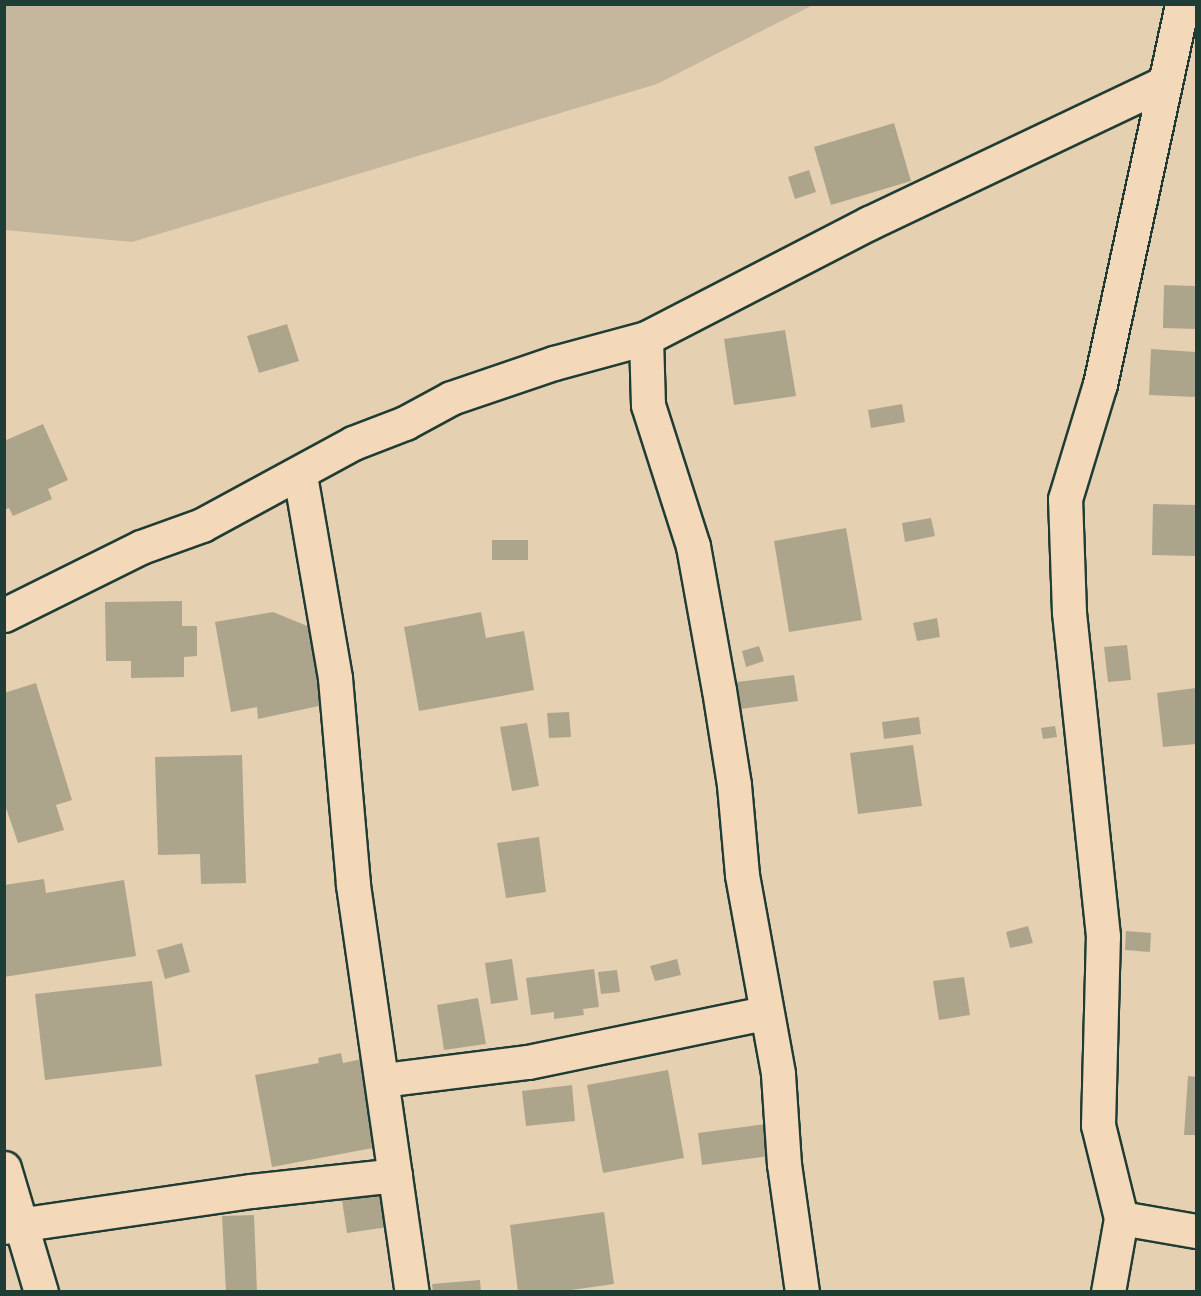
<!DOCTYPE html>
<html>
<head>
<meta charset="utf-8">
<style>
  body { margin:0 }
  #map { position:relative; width:1201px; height:1296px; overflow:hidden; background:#e6d0b2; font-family:Mali,sans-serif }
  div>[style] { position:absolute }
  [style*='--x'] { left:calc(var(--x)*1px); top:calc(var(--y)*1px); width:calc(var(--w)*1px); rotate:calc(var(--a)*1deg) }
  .green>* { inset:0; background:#c5b79d }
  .building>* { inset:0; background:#aca58c }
  .roads { filter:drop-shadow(2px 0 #1f3d34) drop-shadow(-2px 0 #1f3d34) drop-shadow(0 2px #1f3d34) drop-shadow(0 -2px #1f3d34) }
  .minor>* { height:33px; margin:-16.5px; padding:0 16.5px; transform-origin:16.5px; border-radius:16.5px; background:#f3d9ba }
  span { translate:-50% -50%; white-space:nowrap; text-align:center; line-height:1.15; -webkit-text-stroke:4.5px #f3d9ba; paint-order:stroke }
  .frame { position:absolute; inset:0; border:6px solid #1f3d34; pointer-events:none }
</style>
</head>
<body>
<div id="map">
  <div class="green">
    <i style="clip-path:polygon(4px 5px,5px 4px,813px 5px,657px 84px,132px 242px,5px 230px)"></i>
  </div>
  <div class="building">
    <i style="clip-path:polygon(894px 123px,911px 181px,831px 205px,814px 147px)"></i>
    <i style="clip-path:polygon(809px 170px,816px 192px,795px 199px,788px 177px)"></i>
    <i style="clip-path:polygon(1164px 285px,1196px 286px,1196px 329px,1163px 328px)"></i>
    <i style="clip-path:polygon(287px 324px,299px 361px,259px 373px,247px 336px)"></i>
    <i style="clip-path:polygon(785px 330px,796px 396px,734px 405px,724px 339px)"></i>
    <i style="clip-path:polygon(1151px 349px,1196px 352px,1196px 397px,1149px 395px)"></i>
    <i style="clip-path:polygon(902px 404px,905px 422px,871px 428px,868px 410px)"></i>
    <i style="clip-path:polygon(43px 424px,68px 480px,48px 489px,52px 499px,13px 516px,9px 508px,4px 510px,4px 441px)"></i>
    <i style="clip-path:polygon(1153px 504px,1196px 505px,1196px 556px,1152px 555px)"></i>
    <i style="clip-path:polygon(931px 518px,935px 536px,905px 542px,902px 523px)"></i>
    <i style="clip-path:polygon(846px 528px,862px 620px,789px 632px,774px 541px)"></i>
    <i style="clip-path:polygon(492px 540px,528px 540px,528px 560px,492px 560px)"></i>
    <i style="clip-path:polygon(182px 601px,182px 626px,197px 626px,197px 656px,184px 657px,184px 677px,131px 678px,131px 661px,106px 661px,105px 602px)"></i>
    <i style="clip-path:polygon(273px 612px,317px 630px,333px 703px,258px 719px,257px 707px,231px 712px,215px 622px)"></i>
    <i style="clip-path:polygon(481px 612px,486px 638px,524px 631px,534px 690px,419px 711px,404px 627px)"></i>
    <i style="clip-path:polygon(937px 618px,940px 637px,917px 641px,913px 623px)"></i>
    <i style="clip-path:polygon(1127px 645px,1131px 680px,1108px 682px,1104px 647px)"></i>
    <i style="clip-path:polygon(759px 646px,764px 661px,746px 667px,742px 651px)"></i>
    <i style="clip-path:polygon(794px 675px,798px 701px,741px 709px,737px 682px)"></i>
    <i style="clip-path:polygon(36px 683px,72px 800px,56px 805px,64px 830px,18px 843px,4px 802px,4px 693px)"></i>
    <i style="clip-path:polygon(1196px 688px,1196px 744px,1163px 747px,1157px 693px)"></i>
    <i style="clip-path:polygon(569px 712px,571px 737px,549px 738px,547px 713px)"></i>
    <i style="clip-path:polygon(919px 717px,921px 734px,884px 739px,882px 722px)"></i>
    <i style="clip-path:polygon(527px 723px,539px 786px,512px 791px,500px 727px)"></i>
    <i style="clip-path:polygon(1055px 726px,1057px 737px,1043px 739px,1041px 728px)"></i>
    <i style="clip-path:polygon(913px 745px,922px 806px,858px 814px,850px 753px)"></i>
    <i style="clip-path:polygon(242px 755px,246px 883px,201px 884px,200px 854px,158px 855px,155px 757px)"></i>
    <i style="clip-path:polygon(539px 837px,546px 892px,506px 898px,497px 843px)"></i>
    <i style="clip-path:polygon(44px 879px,46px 893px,124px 880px,136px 956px,4px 977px,4px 885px)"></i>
    <i style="clip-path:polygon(1028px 926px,1033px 943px,1010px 948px,1006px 932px)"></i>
    <i style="clip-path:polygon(1126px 931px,1151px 933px,1150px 952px,1125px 950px)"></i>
    <i style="clip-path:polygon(182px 943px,190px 972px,165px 979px,157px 950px)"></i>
    <i style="clip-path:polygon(512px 959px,518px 1000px,491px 1004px,485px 963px)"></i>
    <i style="clip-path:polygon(677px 959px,681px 975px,655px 981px,650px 966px)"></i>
    <i style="clip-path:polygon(594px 969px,599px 1007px,583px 1009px,584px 1015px,554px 1019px,554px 1012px,531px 1015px,526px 978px)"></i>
    <i style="clip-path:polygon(617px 970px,620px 992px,601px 994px,598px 972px)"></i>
    <i style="clip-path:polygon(964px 977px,970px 1015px,939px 1020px,933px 981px)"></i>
    <i style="clip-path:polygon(152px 981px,162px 1066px,45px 1080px,35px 994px)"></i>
    <i style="clip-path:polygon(478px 998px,486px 1044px,444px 1050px,437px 1005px)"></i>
    <i style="clip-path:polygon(341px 1053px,343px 1063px,362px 1059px,378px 1147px,272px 1167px,255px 1075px,319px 1063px,318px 1058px)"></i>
    <i style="clip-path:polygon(668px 1070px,684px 1158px,603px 1173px,587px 1085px)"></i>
    <i style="clip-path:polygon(1188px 1076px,1196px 1077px,1196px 1135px,1184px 1135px)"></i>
    <i style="clip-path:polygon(572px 1085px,575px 1121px,526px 1126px,522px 1091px)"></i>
    <i style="clip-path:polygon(765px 1124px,769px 1156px,702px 1165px,698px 1133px)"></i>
    <i style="clip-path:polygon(382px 1194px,388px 1227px,347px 1233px,342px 1200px)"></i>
    <i style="clip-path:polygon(604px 1212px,614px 1284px,557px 1292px,518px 1292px,510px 1225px)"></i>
    <i style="clip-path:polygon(254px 1215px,257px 1292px,226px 1292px,222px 1216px)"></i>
    <i style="clip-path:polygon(480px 1280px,481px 1292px,433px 1292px,432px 1284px)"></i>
  </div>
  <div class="roads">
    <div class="minor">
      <i style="--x:646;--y:338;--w:67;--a:88.3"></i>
      <i style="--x:648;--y:405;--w:148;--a:72.3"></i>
      <i style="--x:693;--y:546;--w:146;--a:79.8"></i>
      <i style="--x:719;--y:690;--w:96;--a:81"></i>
      <i style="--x:734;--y:785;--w:90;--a:84.9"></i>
      <i style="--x:742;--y:875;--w:202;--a:79.7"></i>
      <i style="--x:778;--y:1074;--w:90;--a:86.2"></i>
      <i style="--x:784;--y:1164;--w:129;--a:82"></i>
      <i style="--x:300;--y:475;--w:206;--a:80.2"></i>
      <i style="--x:335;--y:678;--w:208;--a:85"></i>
      <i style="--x:353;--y:885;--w:411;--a:81.8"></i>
      <i style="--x:4;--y:615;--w:153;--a:-26.4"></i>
      <i style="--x:141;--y:547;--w:65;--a:-19.8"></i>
      <i style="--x:202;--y:525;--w:172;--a:-28.5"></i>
      <i style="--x:353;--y:443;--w:56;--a:-21"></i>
      <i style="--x:405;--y:423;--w:52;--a:-28.5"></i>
      <i style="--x:451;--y:398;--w:109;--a:-18.8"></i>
      <i style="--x:554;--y:363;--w:95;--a:-15.2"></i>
      <i style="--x:646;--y:338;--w:251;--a:-27.3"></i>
      <i style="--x:869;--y:223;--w:327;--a:-25.4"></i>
      <i style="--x:383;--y:1080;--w:146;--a:-7.1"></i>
      <i style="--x:528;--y:1062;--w:242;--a:-11.7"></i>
      <i style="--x:4;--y:1168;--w:129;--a:73.4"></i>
      <i style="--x:1121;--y:1218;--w:76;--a:9.8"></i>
      <i style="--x:4;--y:1227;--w:250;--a:-8.3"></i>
      <i style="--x:251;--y:1191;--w:145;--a:-6.3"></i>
      <i style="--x:1108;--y:1292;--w:75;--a:-80"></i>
      <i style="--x:1121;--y:1218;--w:96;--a:-103.9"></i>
      <i style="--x:1098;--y:1125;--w:189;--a:-88.5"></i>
      <i style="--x:1103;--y:936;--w:326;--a:-96"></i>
      <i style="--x:1069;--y:612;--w:113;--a:-92"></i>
      <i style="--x:1065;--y:499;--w:120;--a:-73.1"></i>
      <i style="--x:1100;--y:384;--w:389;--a:-77.8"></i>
    </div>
  </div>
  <div class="frame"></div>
</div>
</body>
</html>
